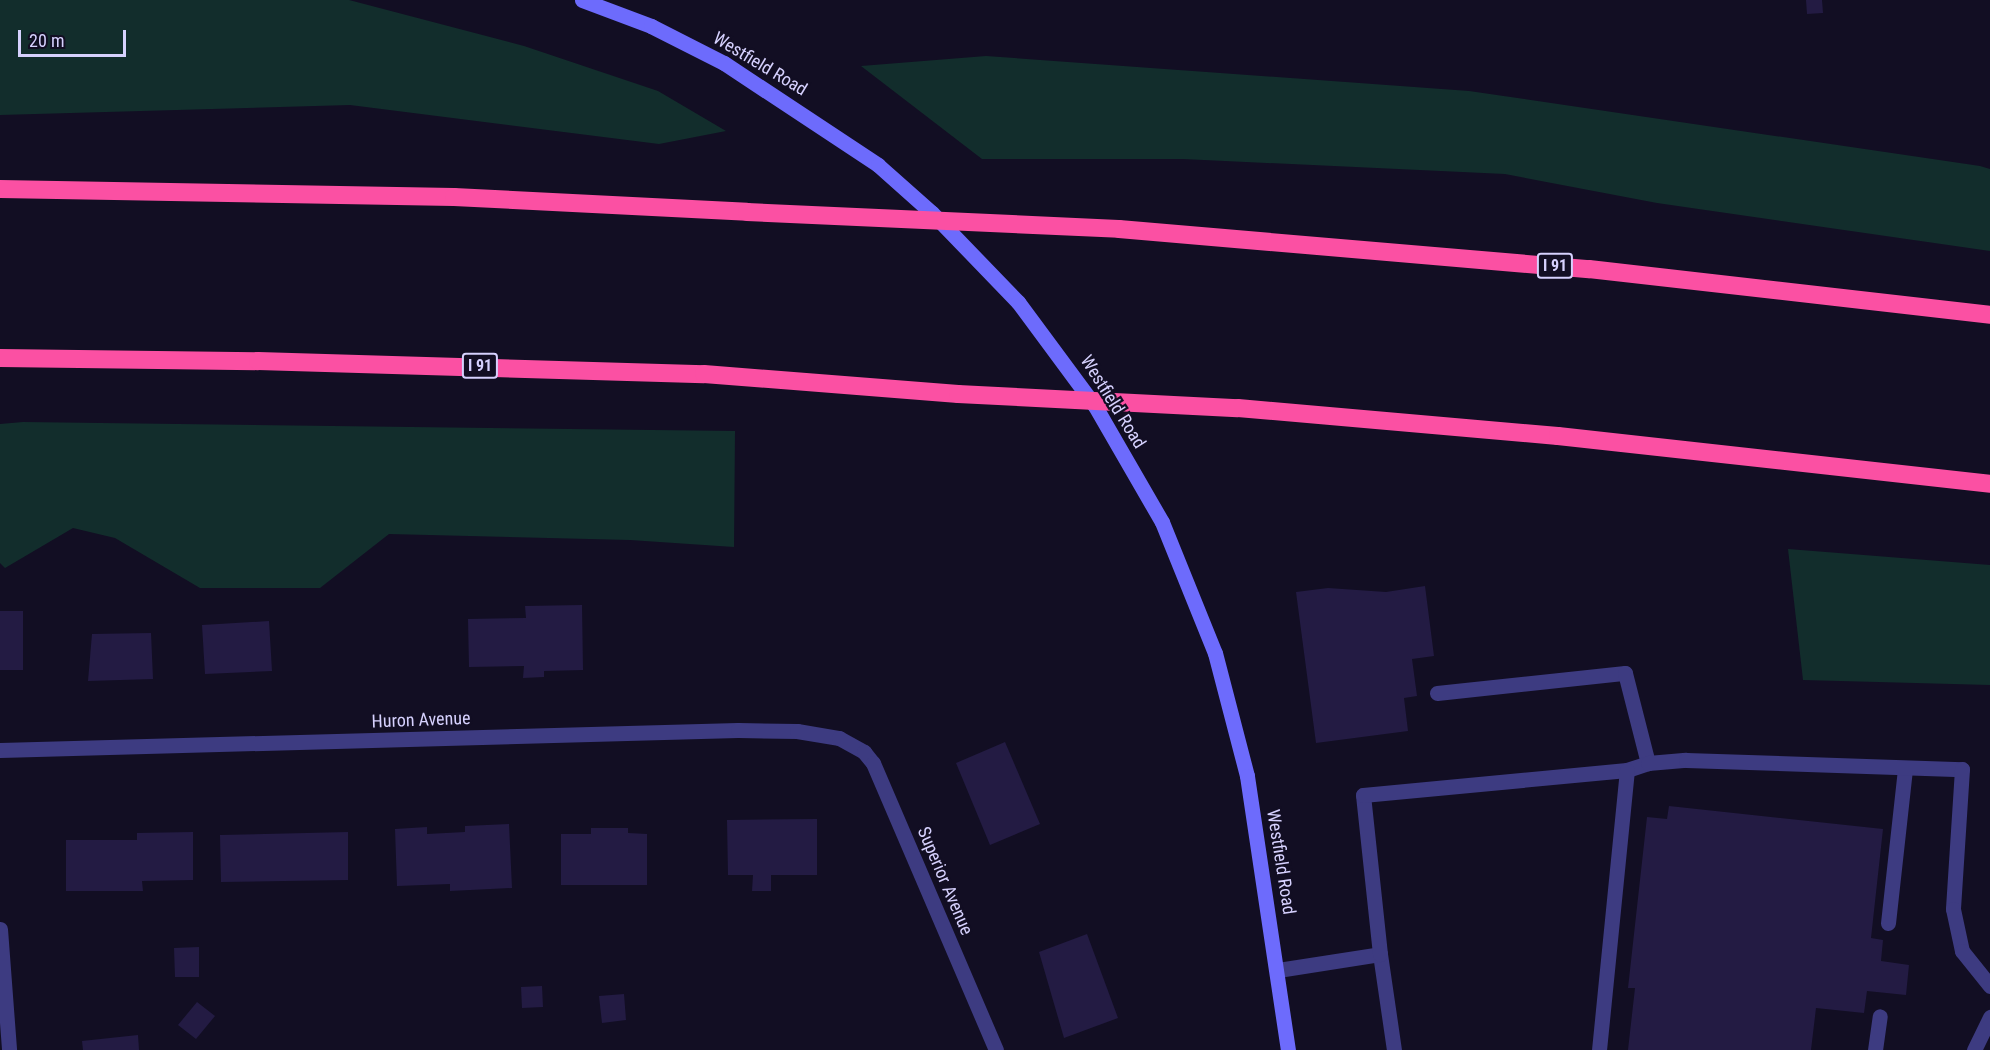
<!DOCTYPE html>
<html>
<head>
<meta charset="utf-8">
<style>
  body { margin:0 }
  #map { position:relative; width:1990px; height:1050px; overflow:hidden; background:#120e23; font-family:"Roboto Condensed",sans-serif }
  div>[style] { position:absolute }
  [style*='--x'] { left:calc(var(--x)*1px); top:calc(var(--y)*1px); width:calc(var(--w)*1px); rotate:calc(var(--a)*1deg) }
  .green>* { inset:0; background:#122d2c }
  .building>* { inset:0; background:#231b43 }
  .lane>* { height:15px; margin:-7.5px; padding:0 7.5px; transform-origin:7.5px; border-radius:7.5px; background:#3d3b81 }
  .street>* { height:15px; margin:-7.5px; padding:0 7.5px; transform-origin:7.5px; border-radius:7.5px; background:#3d3b81 }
  .secondary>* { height:15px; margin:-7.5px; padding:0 7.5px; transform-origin:7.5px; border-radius:7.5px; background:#6d6bfc }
  .highway>* { height:18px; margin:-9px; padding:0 9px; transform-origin:9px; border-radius:9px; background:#fb50a3 }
  .highway-bridge>* { height:18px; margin:-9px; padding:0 9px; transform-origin:9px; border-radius:9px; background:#fb50a3 }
  span { translate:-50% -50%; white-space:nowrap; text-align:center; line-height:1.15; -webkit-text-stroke:4.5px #120e23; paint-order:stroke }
  .shield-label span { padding:2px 4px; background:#120e23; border:2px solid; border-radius:4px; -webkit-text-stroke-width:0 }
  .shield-label { font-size:16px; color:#d6d1fe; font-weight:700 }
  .street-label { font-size:18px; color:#d6d1fe }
  .scale { position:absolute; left:18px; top:30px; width:108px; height:27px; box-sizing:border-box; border:3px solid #d6d1fe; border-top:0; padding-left:8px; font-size:18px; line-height:21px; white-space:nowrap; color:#d6d1fe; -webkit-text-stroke:4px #120e23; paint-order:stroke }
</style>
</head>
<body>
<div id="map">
  <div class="green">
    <i style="clip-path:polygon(0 0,349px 0,524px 46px,658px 91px,726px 131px,659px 144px,350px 105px,0 115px)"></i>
    <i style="clip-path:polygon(986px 56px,1469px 91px,1980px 166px,1990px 169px,1990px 251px,1657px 203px,1505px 174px,1183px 159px,982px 159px,861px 66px)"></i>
    <i style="clip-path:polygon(23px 422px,735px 431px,734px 547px,630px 540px,389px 534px,320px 588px,200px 588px,115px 538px,73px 528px,5px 568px,0 563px,0 424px)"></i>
    <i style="clip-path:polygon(1788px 549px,1990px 565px,1990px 685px,1803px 680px)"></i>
  </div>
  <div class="building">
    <i style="clip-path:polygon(1806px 0,1822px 0,1823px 13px,1807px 14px)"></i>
    <i style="clip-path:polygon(1425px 586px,1434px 656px,1412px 659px,1417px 696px,1404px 698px,1408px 731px,1316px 743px,1296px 592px,1328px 588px,1386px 592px)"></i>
    <i style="clip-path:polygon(582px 605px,583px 670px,544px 671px,544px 677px,523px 678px,524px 666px,469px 667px,468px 619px,526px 618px,525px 606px)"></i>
    <i style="clip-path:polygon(0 611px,23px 611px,23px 670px,0 670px)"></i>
    <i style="clip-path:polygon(269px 621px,272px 671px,205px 674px,202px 625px)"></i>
    <i style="clip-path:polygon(151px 633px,153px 679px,88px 681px,92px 634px)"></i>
    <i style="clip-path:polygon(1005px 742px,1040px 824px,990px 845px,956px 763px)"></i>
    <i style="clip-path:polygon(1669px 806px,1883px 829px,1871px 938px,1883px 940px,1881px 961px,1909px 965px,1906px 995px,1867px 991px,1864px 1013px,1816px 1008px,1811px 1050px,1628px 1050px,1635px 988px,1628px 988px,1647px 817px,1667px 819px)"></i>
    <i style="clip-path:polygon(817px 819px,817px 875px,771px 875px,771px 891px,752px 891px,753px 875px,728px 875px,727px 820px)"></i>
    <i style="clip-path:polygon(509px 824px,512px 888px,450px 891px,450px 884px,397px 886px,395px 829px,427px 827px,427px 834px,465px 832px,465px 826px)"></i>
    <i style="clip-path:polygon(591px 828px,628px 828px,628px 833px,647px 834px,647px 885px,561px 885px,561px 834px,591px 834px)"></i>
    <i style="clip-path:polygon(193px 832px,193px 880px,142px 881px,143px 891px,66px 891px,66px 840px,137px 840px,137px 833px)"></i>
    <i style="clip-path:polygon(348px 832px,348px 880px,221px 882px,220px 835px)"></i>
    <i style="clip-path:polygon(1087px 934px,1118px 1018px,1064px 1038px,1039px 952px)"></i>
    <i style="clip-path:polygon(199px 947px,199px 977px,175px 977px,174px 948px)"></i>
    <i style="clip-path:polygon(542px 986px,543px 1007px,522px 1008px,521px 987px)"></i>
    <i style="clip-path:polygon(624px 994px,626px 1020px,602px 1023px,599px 996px)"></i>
    <i style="clip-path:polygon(197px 1002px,215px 1016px,196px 1039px,178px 1025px)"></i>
    <i style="clip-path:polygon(138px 1035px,139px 1050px,83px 1050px,82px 1041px)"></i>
  </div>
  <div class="lane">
    <i style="--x:1437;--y:693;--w:189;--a:-6.1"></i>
    <i style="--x:1625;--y:673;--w:93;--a:75.7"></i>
    <i style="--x:1888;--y:923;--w:156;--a:-83.7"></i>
    <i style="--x:1380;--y:954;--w:97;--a:81.7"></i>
    <i style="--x:1278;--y:970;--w:103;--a:-8.9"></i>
    <i style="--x:1380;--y:954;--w:160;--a:-96.1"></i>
    <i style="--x:1363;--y:795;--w:265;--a:-5.4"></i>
    <i style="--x:1627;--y:770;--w:22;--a:-18"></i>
    <i style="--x:1648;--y:763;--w:38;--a:-5"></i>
    <i style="--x:1686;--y:760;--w:276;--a:1.9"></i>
    <i style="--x:1962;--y:769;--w:140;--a:93.7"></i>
    <i style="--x:1953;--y:909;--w:43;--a:77.9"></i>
    <i style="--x:1962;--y:951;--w:45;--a:51.3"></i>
    <i style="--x:1599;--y:1050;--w:281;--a:-84.3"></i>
    <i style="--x:1875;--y:1050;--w:34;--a:-82"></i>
  </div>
  <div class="street">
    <i style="--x:0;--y:750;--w:738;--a:-1.55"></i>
    <i style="--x:738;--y:730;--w:59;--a:1"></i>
    <i style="--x:797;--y:731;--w:43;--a:9.5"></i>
    <i style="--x:839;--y:738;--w:29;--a:29"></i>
    <i style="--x:864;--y:752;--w:14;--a:51"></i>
    <i style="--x:873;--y:763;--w:312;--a:66.8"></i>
    <i style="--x:0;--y:929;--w:121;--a:85.7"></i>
    <i style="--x:1974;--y:1050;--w:37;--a:-64"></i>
  </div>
  <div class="secondary">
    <i style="--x:582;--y:0;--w:74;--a:20.6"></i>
    <i style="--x:651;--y:26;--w:82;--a:26.9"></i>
    <i style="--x:724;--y:63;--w:185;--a:33.5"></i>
    <i style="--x:878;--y:165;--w:72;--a:41.6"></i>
    <i style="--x:932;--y:213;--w:124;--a:46"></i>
    <i style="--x:1018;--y:302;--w:129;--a:53.5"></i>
    <i style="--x:1095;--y:406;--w:134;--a:60"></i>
    <i style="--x:1162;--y:522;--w:141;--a:68"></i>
    <i style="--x:1215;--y:653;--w:127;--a:75.4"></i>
    <i style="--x:1247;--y:776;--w:277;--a:81.5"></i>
  </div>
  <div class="highway">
    <i style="--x:0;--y:189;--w:454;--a:1"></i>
    <i style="--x:454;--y:197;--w:293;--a:2.9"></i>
    <i style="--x:1119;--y:229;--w:472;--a:4.9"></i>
    <i style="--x:1589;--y:269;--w:404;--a:6.5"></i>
    <i style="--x:0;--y:358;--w:258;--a:0.7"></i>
    <i style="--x:258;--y:361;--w:446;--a:1.7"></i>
    <i style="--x:704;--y:374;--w:255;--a:4.5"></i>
    <i style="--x:1238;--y:408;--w:321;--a:5"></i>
    <i style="--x:1558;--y:436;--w:435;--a:6.3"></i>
  </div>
  <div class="highway-bridge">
    <i style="--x:747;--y:212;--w:372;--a:2.6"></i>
    <i style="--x:958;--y:394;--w:280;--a:2.9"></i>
  </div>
  <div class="shield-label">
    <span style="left:1555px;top:266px">I 91</span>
    <span style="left:480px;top:366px">I 91</span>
  </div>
  <div class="street-label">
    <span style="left:760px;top:64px;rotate:31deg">Westfield Road</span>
    <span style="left:1113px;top:402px;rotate:58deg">Westfield Road</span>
    <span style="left:421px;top:720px;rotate:-2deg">Huron Avenue</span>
    <span style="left:1281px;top:862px;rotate:81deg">Westfield Road</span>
    <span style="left:945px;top:881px;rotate:67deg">Superior Avenue</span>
  </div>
  <div class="scale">20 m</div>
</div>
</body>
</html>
